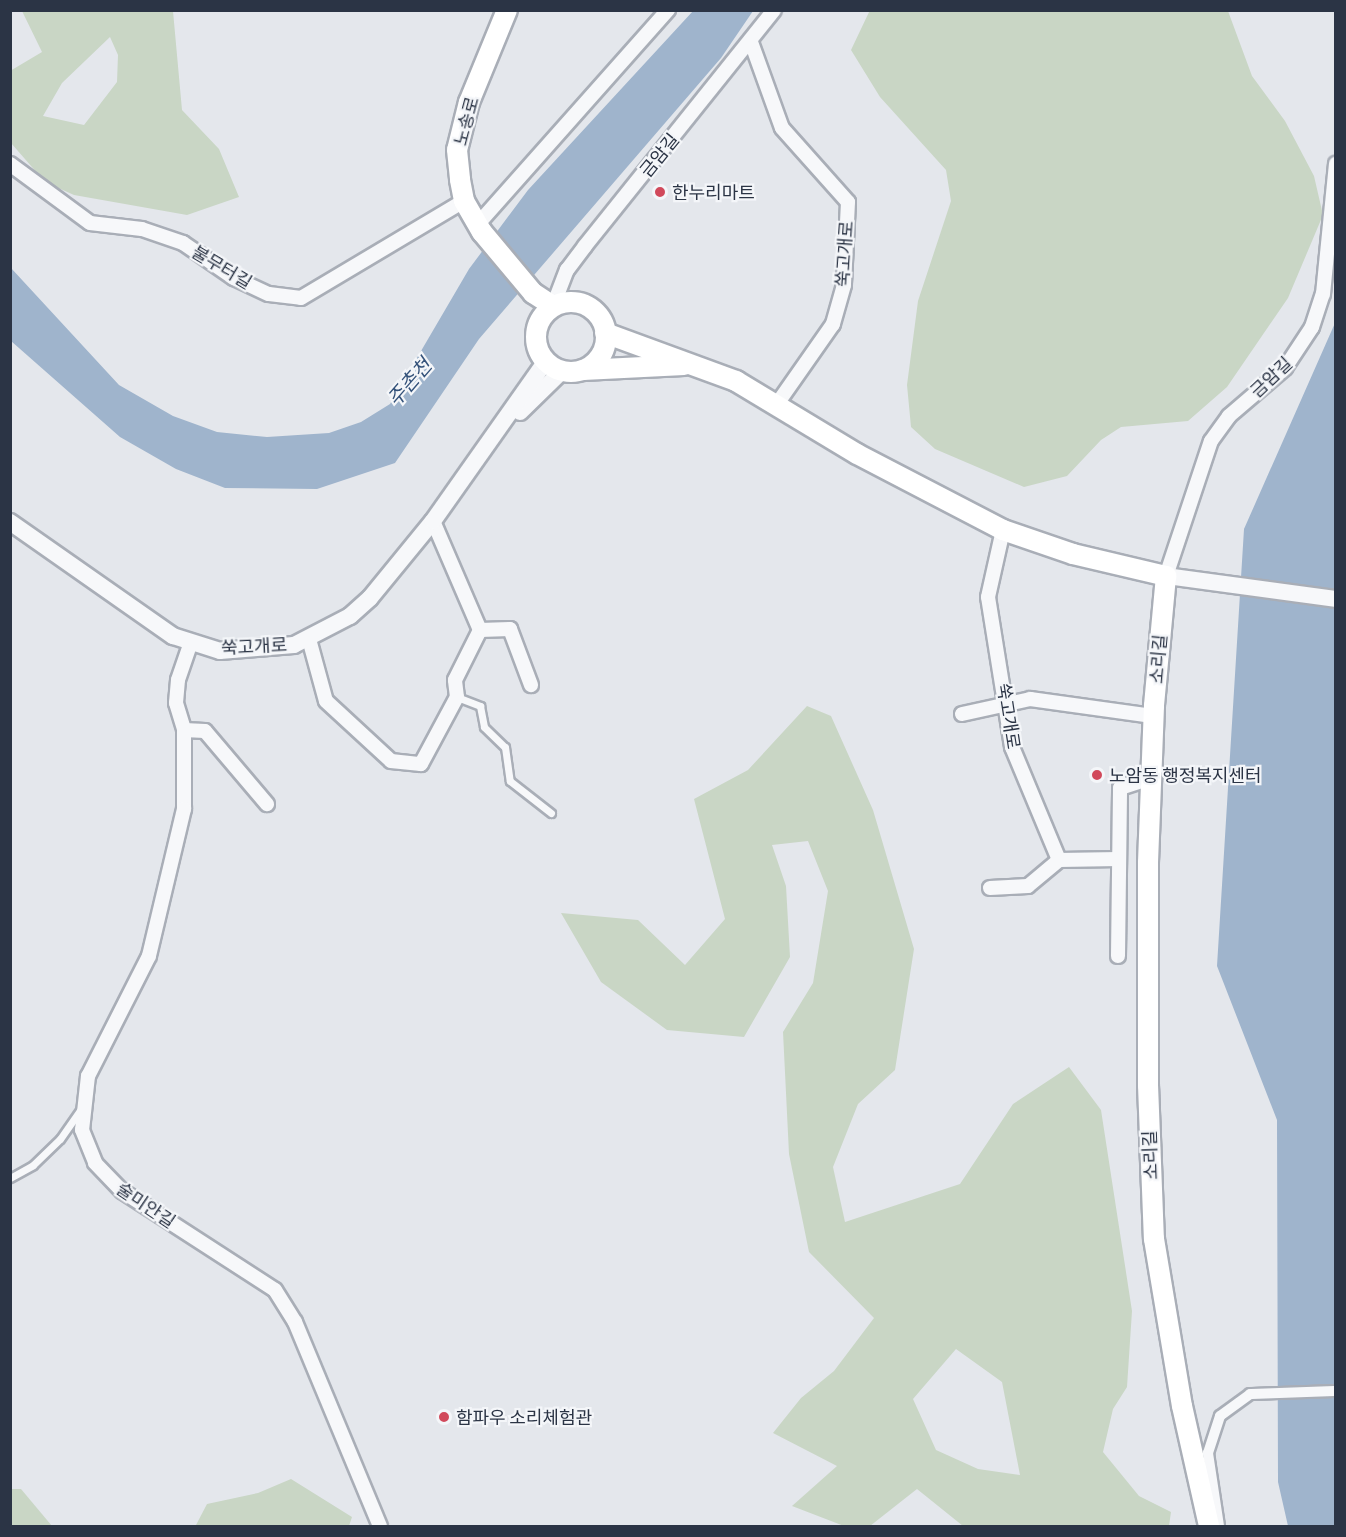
<!DOCTYPE html>
<html>
<head>
<meta charset="utf-8">
<style>
  body { margin:0 }
  #map { position:relative; width:1346px; height:1537px; overflow:hidden; background:#e4e7ec; font-family:Manrope,"Noto Sans KR",sans-serif }
  div>[style] { position:absolute }
  [style*='--x'] { left:calc(var(--x)*1px); top:calc(var(--y)*1px); width:calc(var(--w)*1px); rotate:calc(var(--a)*1deg) }
  .green>* { inset:0; background:#c9d6c5 }
  .water>* { inset:0; background:#9fb4cc }
  .roads { filter:drop-shadow(2px 0 #a9aeb7) drop-shadow(-2px 0 #a9aeb7) drop-shadow(0 2px #a9aeb7) drop-shadow(0 -2px #a9aeb7) }
  .service>* { height:7px; margin:-3.5px; padding:0 3.5px; transform-origin:3.5px; border-radius:3.5px; background:#f7f8fa }
  .pedestrian>* { height:10px; margin:-5px; padding:0 5px; transform-origin:5px; border-radius:5px; background:#f7f8fa }
  .minor>* { height:14px; margin:-7px; padding:0 7px; transform-origin:7px; border-radius:7px; background:#f7f8fa }
  .tertiary>* { height:16px; margin:-8px; padding:0 8px; transform-origin:8px; border-radius:8px; background:#f7f8fa }
  .secondary>* { height:20px; margin:-10px; padding:0 10px; transform-origin:10px; border-radius:10px; background:#fff }
  .secondary>.ring { margin:-10px; padding:0; box-sizing:content-box; background:none; border:20px solid #fff; border-radius:50% }
  .dots>* { width:16px; height:16px; translate:-50% -50%; box-sizing:border-box; border:3px solid #f4f6f9; border-radius:50% }
  span { translate:-50% -50%; white-space:nowrap; text-align:center; line-height:1.15; -webkit-text-stroke:4.5px #f4f6f9; paint-order:stroke }
  .street-label { font-size:18px; color:#2b3445 }
  .poi-label { font-size:18px; color:#2b3445 }
  .left { translate:0 -50%; text-align:left }
  .water-label { font-size:20px; color:#34527a; font-style:italic }
  .frame { position:absolute; inset:0; border:12px solid #2b3445; pointer-events:none }
</style>
</head>
<body>
<div id="map">
  <div class="green">
    <i style="clip-path:polygon(870px 10px,1228px 11px,1252px 76px,1285px 121px,1314px 176px,1323px 215px,1288px 298px,1227px 387px,1188px 421px,1121px 427px,1101px 440px,1067px 476px,1024px 487px,935px 449px,911px 427px,907px 385px,918px 301px,951px 201px,946px 170px,880px 97px,851px 50px)"></i>
    <i style="clip-path:polygon(evenodd,22px 11px,173px 11px,182px 110px,219px 149px,239px 197px,187px 215px,74px 195px,45px 182px,11px 143px,10px 71px,42px 52px,22px 11px,110px 37px,118px 55px,117px 82px,84px 125px,43px 116px,62px 83px,110px 37px)"></i>
    <i style="clip-path:polygon(evenodd,807px 706px,831px 716px,873px 810px,914px 949px,895px 1070px,858px 1104px,833px 1167px,845px 1222px,960px 1184px,1013px 1104px,1069px 1067px,1101px 1110px,1132px 1311px,1127px 1387px,1113px 1409px,1103px 1452px,1139px 1496px,1171px 1512px,1169px 1526px,963px 1526px,917px 1489px,870px 1526px,844px 1526px,792px 1506px,837px 1466px,773px 1433px,801px 1398px,834px 1371px,874px 1318px,809px 1252px,789px 1154px,783px 1032px,813px 983px,828px 891px,808px 841px,772px 845px,786px 886px,790px 957px,744px 1037px,667px 1030px,601px 982px,561px 913px,638px 920px,685px 965px,725px 919px,694px 799px,748px 770px,807px 706px,956px 1349px,1002px 1382px,1020px 1475px,978px 1469px,936px 1450px,913px 1399px,956px 1349px)"></i>
    <i style="clip-path:polygon(291px 1479px,352px 1517px,349px 1526px,196px 1525px,207px 1504px,258px 1493px)"></i>
    <i style="clip-path:polygon(11px 1489px,21px 1489px,52px 1526px,11px 1526px)"></i>
  </div>
  <div class="water">
    <i style="clip-path:polygon(693px 11px,753px 11px,721px 58px,479px 339px,395px 463px,317px 489px,225px 488px,176px 469px,120px 437px,11px 341px,11px 268px,119px 385px,173px 416px,217px 432px,267px 437px,329px 433px,361px 422px,390px 404px,469px 269px,528px 190px)"></i>
    <i style="clip-path:polygon(1335px 323px,1335px 1526px,1288px 1526px,1278px 1482px,1277px 1120px,1217px 966px,1244px 529px)"></i>
  </div>
  <div class="roads">
    <div class="service">
      <i style="--x:457;--y:697;--w:25;--a:21"></i>
      <i style="--x:480;--y:706;--w:21;--a:79"></i>
      <i style="--x:484;--y:727;--w:29;--a:44"></i>
      <i style="--x:505;--y:747;--w:34;--a:82"></i>
      <i style="--x:510;--y:781;--w:52;--a:38"></i>
      <i style="--x:10;--y:1178;--w:26;--a:-29"></i>
      <i style="--x:33;--y:1165;--w:37;--a:-44"></i>
      <i style="--x:60;--y:1139;--w:38;--a:-55"></i>
    </div>
    <div class="pedestrian">
      <i style="--x:1219;--y:1526;--w:74;--a:-98.6"></i>
      <i style="--x:1208;--y:1453;--w:39;--a:-72"></i>
      <i style="--x:1220;--y:1416;--w:37;--a:-36"></i>
      <i style="--x:1250;--y:1394;--w:86;--a:-2"></i>
    </div>
    <div class="minor">
      <i style="--x:751;--y:42;--w:91;--a:70.2"></i>
      <i style="--x:782;--y:128;--w:99;--a:48.3"></i>
      <i style="--x:848;--y:202;--w:83;--a:92.8"></i>
      <i style="--x:844;--y:285;--w:41;--a:105.8"></i>
      <i style="--x:833;--y:324;--w:98;--a:125"></i>
      <i style="--x:10;--y:164;--w:99;--a:36.4"></i>
      <i style="--x:90;--y:223;--w:52;--a:6.6"></i>
      <i style="--x:142;--y:229;--w:43;--a:18.9"></i>
      <i style="--x:183;--y:243;--w:62;--a:34.5"></i>
      <i style="--x:234;--y:278;--w:38;--a:25"></i>
      <i style="--x:269;--y:294;--w:32;--a:7"></i>
      <i style="--x:301;--y:298;--w:190;--a:-30.8"></i>
      <i style="--x:477;--y:225;--w:288;--a:-48.4"></i>
      <i style="--x:553;--y:306;--w:39;--a:-69"></i>
      <i style="--x:567;--y:270;--w:30;--a:-53"></i>
      <i style="--x:585;--y:246;--w:302;--a:-51.3"></i>
      <i style="--x:433;--y:521;--w:119;--a:66.7"></i>
      <i style="--x:480;--y:630;--w:30;--a:-2"></i>
      <i style="--x:510;--y:629;--w:60;--a:69.4"></i>
      <i style="--x:1003;--y:530;--w:69;--a:102.6"></i>
      <i style="--x:988;--y:597;--w:152;--a:80.9"></i>
      <i style="--x:1012;--y:747;--w:122;--a:67.4"></i>
      <i style="--x:1166;--y:576;--w:142;--a:-71.6"></i>
      <i style="--x:1211;--y:441;--w:31;--a:-54"></i>
      <i style="--x:1229;--y:416;--w:74;--a:-40.6"></i>
      <i style="--x:1285;--y:368;--w:49;--a:-56.6"></i>
      <i style="--x:1312;--y:327;--w:35;--a:-72"></i>
      <i style="--x:1323;--y:294;--w:131;--a:-84.3"></i>
      <i style="--x:309;--y:639;--w:64;--a:74.7"></i>
      <i style="--x:326;--y:701;--w:88;--a:42.7"></i>
      <i style="--x:391;--y:761;--w:30;--a:6"></i>
      <i style="--x:421;--y:764;--w:76;--a:-61.8"></i>
      <i style="--x:457;--y:697;--w:17;--a:-97"></i>
      <i style="--x:455;--y:680;--w:56;--a:-63.4"></i>
      <i style="--x:191;--y:642;--w:40;--a:108.9"></i>
      <i style="--x:178;--y:680;--w:23;--a:95"></i>
      <i style="--x:176;--y:703;--w:28;--a:73"></i>
      <i style="--x:184;--y:730;--w:21;--a:3"></i>
      <i style="--x:205;--y:731;--w:96;--a:49.7"></i>
      <i style="--x:962;--y:714;--w:70;--a:-12.4"></i>
      <i style="--x:1030;--y:699;--w:124;--a:7.9"></i>
      <i style="--x:184;--y:730;--w:79;--a:90"></i>
      <i style="--x:184;--y:809;--w:151;--a:103.4"></i>
      <i style="--x:149;--y:956;--w:135;--a:116.9"></i>
      <i style="--x:88;--y:1076;--w:54;--a:96.3"></i>
      <i style="--x:82;--y:1130;--w:35;--a:68"></i>
      <i style="--x:95;--y:1163;--w:39;--a:46"></i>
      <i style="--x:122;--y:1191;--w:182;--a:32.9"></i>
      <i style="--x:275;--y:1290;--w:38;--a:58"></i>
      <i style="--x:295;--y:1322;--w:221;--a:67.4"></i>
      <i style="--x:990;--y:888;--w:38;--a:-3"></i>
      <i style="--x:1028;--y:886;--w:40;--a:-40"></i>
      <i style="--x:1059;--y:860;--w:60;--a:-1"></i>
      <i style="--x:1118;--y:956;--w:168;--a:-89.3"></i>
      <i style="--x:1120;--y:788;--w:33;--a:-18"></i>
    </div>
    <div class="tertiary">
      <i style="--x:520;--y:412;--w:59;--a:-44.3"></i>
      <i style="--x:10;--y:522;--w:199;--a:35"></i>
      <i style="--x:173;--y:636;--w:49;--a:17.7"></i>
      <i style="--x:220;--y:651;--w:74;--a:-4.6"></i>
      <i style="--x:294;--y:645;--w:63;--a:-27.4"></i>
      <i style="--x:350;--y:616;--w:27;--a:-42"></i>
      <i style="--x:370;--y:598;--w:99;--a:-50.7"></i>
      <i style="--x:433;--y:521;--w:196;--a:-54.8"></i>
      <i style="--x:1166;--y:576;--w:172;--a:7.7"></i>
    </div>
    <div class="secondary">
      <i style="--x:507;--y:10;--w:100;--a:112.4"></i>
      <i style="--x:469;--y:102;--w:49;--a:104"></i>
      <i style="--x:457;--y:150;--w:30;--a:84"></i>
      <i style="--x:460;--y:180;--w:21;--a:79"></i>
      <i style="--x:464;--y:201;--w:36;--a:60"></i>
      <i style="--x:482;--y:232;--w:80;--a:50.1"></i>
      <i style="--x:533;--y:293;--w:24;--a:33"></i>
      <i class="ring" style="left:536px;top:302px;width:50px;height:50px"></i>
      <i style="--x:605;--y:333;--w:140;--a:20.1"></i>
      <i style="--x:736;--y:381;--w:141;--a:31.1"></i>
      <i style="--x:857;--y:454;--w:165;--a:27.5"></i>
      <i style="--x:1003;--y:530;--w:74;--a:18.9"></i>
      <i style="--x:1073;--y:554;--w:96;--a:13.3"></i>
      <i style="--x:1166;--y:576;--w:131;--a:95.3"></i>
      <i style="--x:1154;--y:706;--w:157;--a:92.2"></i>
      <i style="--x:1148;--y:863;--w:222;--a:90"></i>
      <i style="--x:1148;--y:1085;--w:154;--a:87.8"></i>
      <i style="--x:1154;--y:1239;--w:169;--a:80.5"></i>
      <i style="--x:1182;--y:1406;--w:123;--a:77.3"></i>
      <i style="--x:583;--y:370;--w:101;--a:-2.8"></i>
    </div>
  </div>
  <div class="dots">
    <i style="left:660px;top:192px;background:#d1495b"></i>
    <i style="left:1097px;top:775px;background:#d1495b"></i>
    <i style="left:444px;top:1417px;background:#d1495b"></i>
  </div>
  <div class="street-label">
    <span style="left:466px;top:121px;rotate:-75deg">노송로</span>
    <span style="left:659px;top:155px;rotate:-51deg">금암길</span>
    <span style="left:844px;top:254px;rotate:-86deg">쑥고개로</span>
    <span style="left:222px;top:267px;rotate:31deg">불무터길</span>
    <span style="left:1271px;top:377px;rotate:-43deg">금암길</span>
    <span style="left:254px;top:646px;rotate:-3deg">쑥고개로</span>
    <span style="left:1158px;top:659px;rotate:-85deg">소리길</span>
    <span style="left:1009px;top:716px;rotate:81deg">쑥고개로</span>
    <span style="left:1150px;top:1155px;rotate:-92deg">소리길</span>
    <span style="left:146px;top:1205px;rotate:34deg">술미안길</span>
  </div>
  <div class="poi-label">
    <span class="left" style="left:672px;top:192px">한누리마트</span>
    <span class="left" style="left:1109px;top:775px">노암동 행정복지센터</span>
    <span class="left" style="left:456px;top:1417px">함파우 소리체험관</span>
  </div>
  <div class="water-label">
    <span style="left:409px;top:382px;rotate:-49deg">주촌천</span>
  </div>
  <div class="frame"></div>
</div>
</body>
</html>
